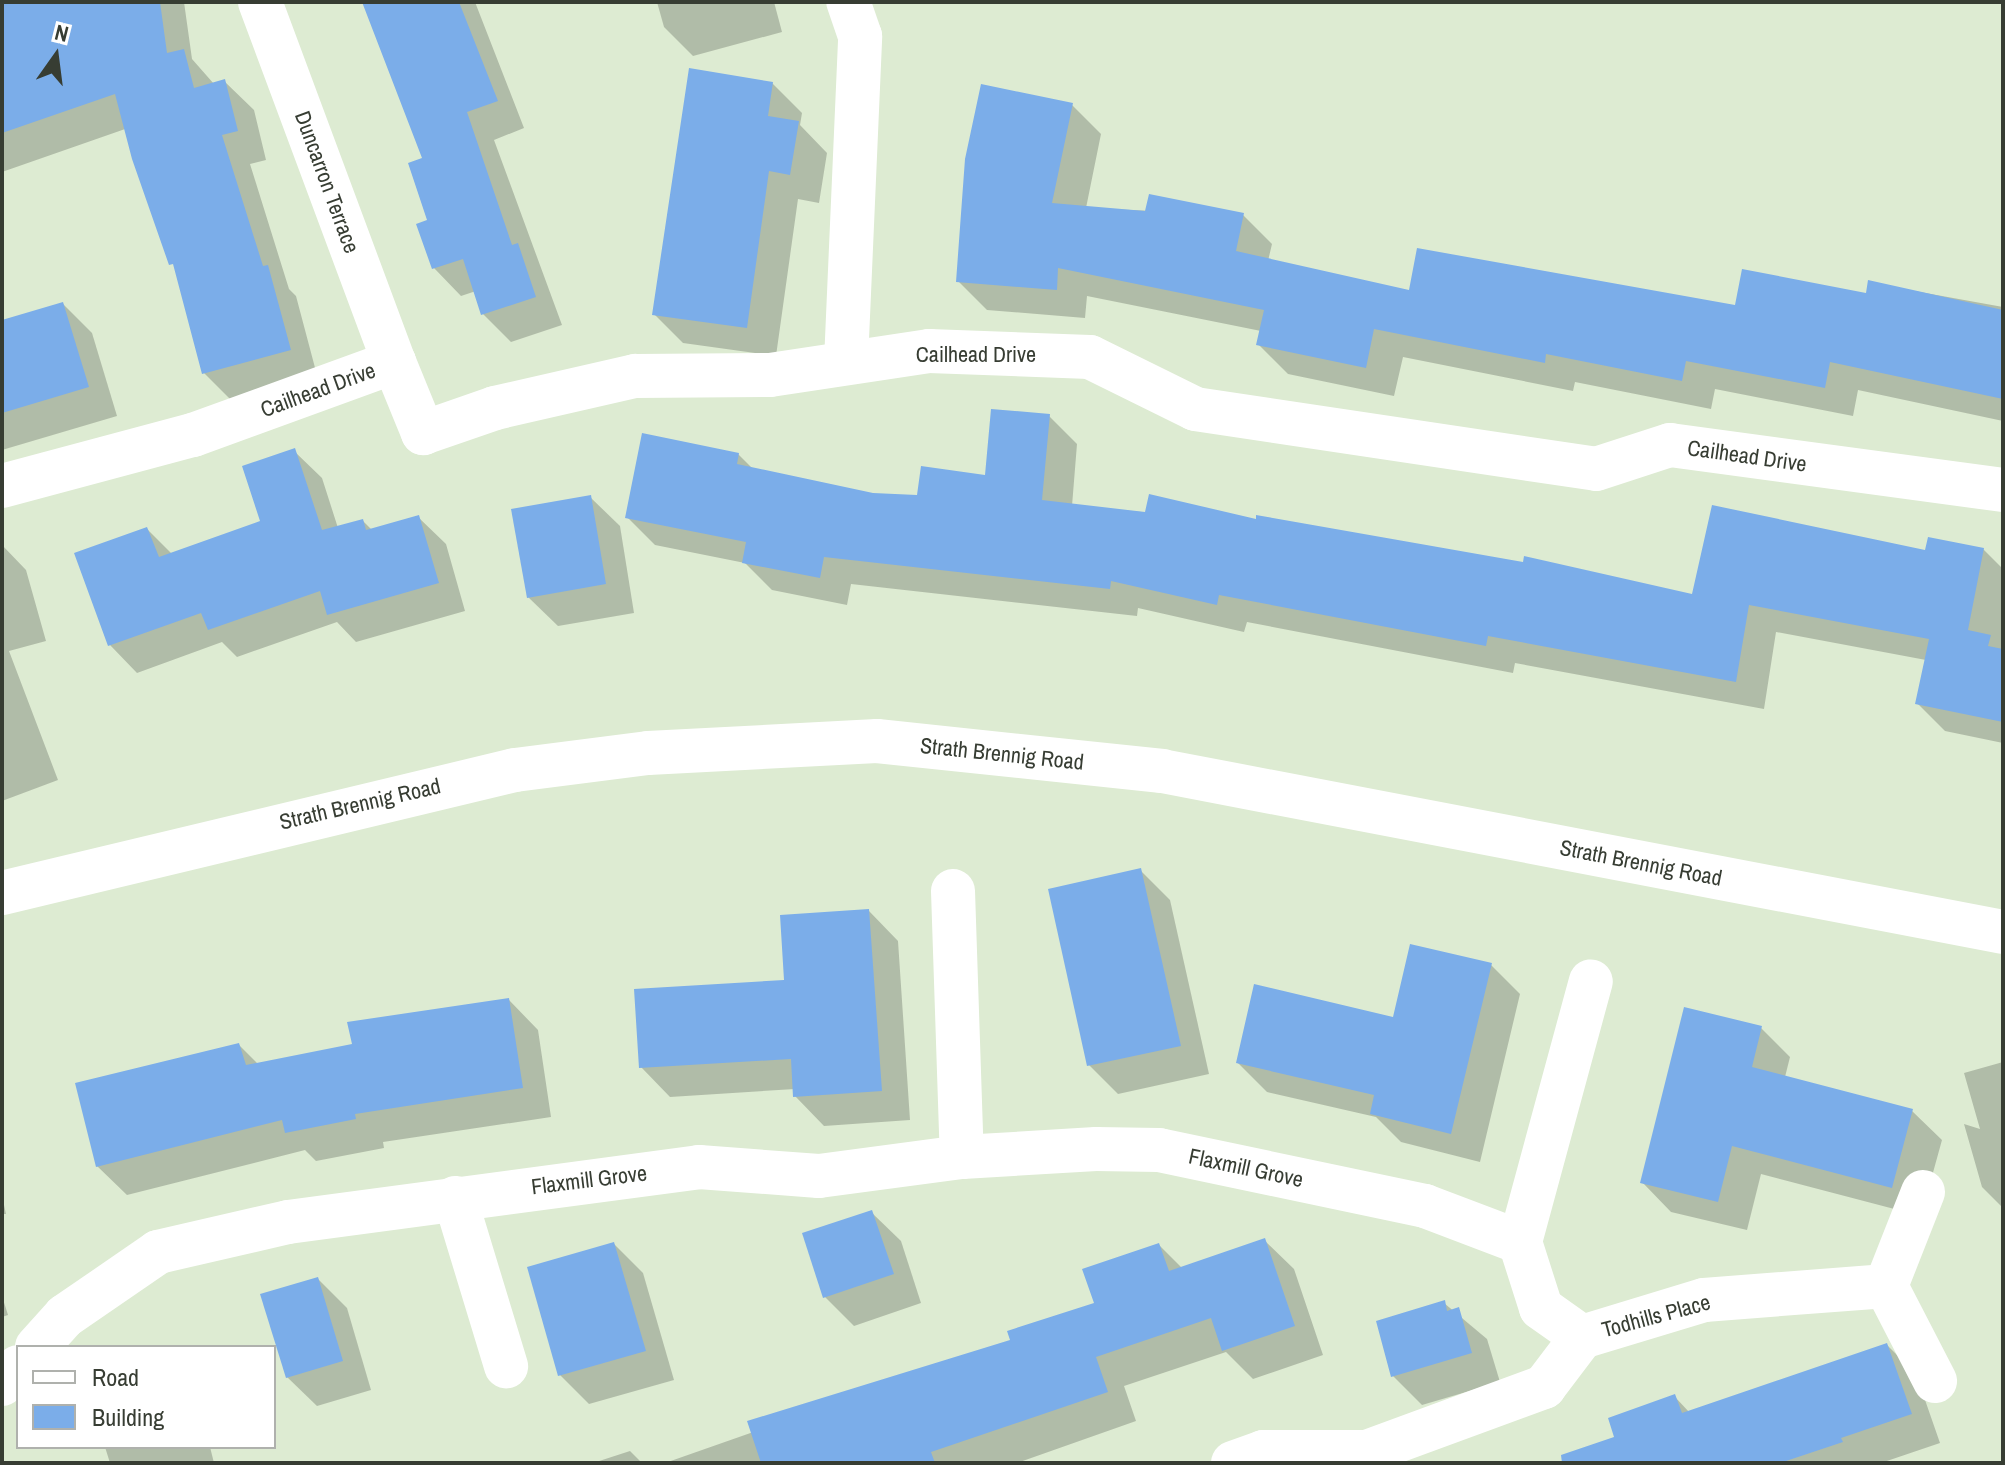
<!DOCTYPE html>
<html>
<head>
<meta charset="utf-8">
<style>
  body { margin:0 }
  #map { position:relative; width:2005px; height:1465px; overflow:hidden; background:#ddebd2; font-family:"Archivo Narrow",sans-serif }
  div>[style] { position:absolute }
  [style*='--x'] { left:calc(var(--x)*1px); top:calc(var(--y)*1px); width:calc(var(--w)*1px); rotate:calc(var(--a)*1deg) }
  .shadow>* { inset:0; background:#0003 }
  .building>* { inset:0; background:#7bade9 }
  .minor>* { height:44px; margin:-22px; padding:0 22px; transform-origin:22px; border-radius:22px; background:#fff }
  .tertiary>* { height:44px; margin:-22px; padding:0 22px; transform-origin:22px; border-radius:22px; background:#fff }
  span { translate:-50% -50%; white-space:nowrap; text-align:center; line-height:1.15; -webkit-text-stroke:8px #fff; paint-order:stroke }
  .street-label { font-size:22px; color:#373d33 }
  .frame { position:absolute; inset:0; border:4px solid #373d33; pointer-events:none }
  .legend { position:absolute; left:16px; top:1345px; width:260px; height:104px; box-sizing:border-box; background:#fff; border:2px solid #afb1ad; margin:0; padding:10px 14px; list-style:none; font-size:24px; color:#373d33 }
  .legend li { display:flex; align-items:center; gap:16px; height:40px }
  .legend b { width:40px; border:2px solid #afb1ad }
  .north { position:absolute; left:16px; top:16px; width:80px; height:80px; -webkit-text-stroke:6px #fff; paint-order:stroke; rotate:14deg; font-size:22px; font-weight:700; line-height:32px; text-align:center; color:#373d33 }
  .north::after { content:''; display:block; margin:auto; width:28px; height:36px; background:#373d33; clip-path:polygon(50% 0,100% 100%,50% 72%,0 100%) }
</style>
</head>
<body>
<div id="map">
  <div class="shadow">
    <i style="clip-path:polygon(68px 2px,184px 2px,192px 59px,214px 84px,224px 81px,254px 110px,266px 160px,250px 164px,289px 289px,296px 296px,318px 379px,233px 402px,204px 373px,177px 270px,128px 128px,2px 172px,2px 32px)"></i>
    <i style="clip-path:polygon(371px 2px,475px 2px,524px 128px,494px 140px,562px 325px,511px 342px,483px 314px,476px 291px,461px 296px,434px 268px,424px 159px)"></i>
    <i style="clip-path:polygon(657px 2px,774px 2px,782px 32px,693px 56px,664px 27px)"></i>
    <i style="clip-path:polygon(772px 83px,802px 113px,800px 125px,827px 153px,819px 203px,798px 199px,776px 356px,683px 343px,654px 314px)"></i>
    <i style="clip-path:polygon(1072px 105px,1101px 134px,1086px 208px,1243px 215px,1272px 244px,1268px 261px,1411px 292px,1736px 307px,1867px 296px,1870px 283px,2003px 307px,2003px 421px,1858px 390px,1853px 416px,1715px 389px,1711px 409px,1575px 382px,1573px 391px,1403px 357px,1394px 396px,1288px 374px,1259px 345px,1261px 331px,1087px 296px,1085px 318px,987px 310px,958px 281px)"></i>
    <i style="clip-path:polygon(63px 304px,92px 333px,117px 416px,2px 450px,2px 322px)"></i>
    <i style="clip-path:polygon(1049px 416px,1077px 444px,1072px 506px,1257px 522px,1694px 597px,1927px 552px,1983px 549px,2003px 569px,2003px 743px,1945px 731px,1917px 703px,1926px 660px,1776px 632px,1764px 709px,1515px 663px,1513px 673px,1247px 622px,1244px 632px,1138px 608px,1137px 616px,851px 584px,847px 605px,772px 590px,745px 563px,655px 545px,627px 517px,738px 454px,754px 470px,873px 495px,919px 497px,987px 477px)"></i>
    <i style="clip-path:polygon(294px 451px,322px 478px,338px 528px,363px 521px,372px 530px,418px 517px,446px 544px,465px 611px,356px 642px,337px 622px,237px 657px,222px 642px,137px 673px,110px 645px,147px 529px,172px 554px,262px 522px)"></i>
    <i style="clip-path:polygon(590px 497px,620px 526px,634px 613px,558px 626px,528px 597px)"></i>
    <i style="clip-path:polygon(2px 545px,26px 570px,46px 641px,9px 651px,58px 780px,2px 801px)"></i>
    <i style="clip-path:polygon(1141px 871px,1170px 900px,1209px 1074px,1118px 1094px,1089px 1065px)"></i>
    <i style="clip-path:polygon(869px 911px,898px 941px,910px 1120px,824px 1126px,795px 1096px,795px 1089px,670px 1097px,641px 1067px,786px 981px)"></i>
    <i style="clip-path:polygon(1491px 965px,1520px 994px,1480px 1162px,1401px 1142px,1376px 1117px,1267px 1092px,1238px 1063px,1395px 1019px)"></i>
    <i style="clip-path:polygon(509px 1000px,538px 1030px,551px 1117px,383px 1142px,384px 1148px,316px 1161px,305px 1150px,127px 1195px,97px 1166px,239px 1045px,258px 1064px,355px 1046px)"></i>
    <i style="clip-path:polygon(1761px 1028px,1790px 1057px,1785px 1077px,1912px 1111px,1942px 1140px,1921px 1216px,1761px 1174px,1747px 1230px,1671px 1212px,1642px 1182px)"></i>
    <i style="clip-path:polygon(2003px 1062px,2003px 1208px,1982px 1187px,1964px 1124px,1980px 1129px,1964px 1073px)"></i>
    <i style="clip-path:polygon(2px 1196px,6px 1214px,2px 1214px)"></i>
    <i style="clip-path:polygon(871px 1212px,901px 1241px,921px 1303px,854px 1326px,825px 1297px)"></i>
    <i style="clip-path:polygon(1264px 1240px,1294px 1269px,1323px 1355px,1253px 1379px,1226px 1352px,1124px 1386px,1136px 1421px,1017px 1463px,665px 1463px,1012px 1341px,1097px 1304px,1159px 1245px,1182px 1268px)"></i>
    <i style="clip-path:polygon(614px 1244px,643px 1273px,674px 1380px,589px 1404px,560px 1375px)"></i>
    <i style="clip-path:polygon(318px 1279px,347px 1308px,371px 1390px,317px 1406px,287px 1377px)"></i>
    <i style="clip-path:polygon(2px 1296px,8px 1315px,2px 1317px)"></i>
    <i style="clip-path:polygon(1444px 1303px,1487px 1339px,1500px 1382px,1422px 1405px,1393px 1376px)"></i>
    <i style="clip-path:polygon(1887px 1345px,1916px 1374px,1940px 1443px,1881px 1463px,1625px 1463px,1675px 1397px,1690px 1413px)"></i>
    <i style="clip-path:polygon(105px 1447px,210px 1447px,214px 1463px,110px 1463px)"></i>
    <i style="clip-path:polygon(630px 1451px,642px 1463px,593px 1463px)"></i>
  </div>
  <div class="building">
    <i style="clip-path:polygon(2px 2px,160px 2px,167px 53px,184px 49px,194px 88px,225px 79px,238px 131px,222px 135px,263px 266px,268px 265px,291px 350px,202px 374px,173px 264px,169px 265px,132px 159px,115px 94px,2px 133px)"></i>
    <i style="clip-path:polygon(362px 2px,459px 2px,498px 101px,467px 112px,512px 245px,518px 243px,536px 297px,481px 315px,463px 259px,432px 269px,416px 224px,427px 220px,408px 163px,422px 158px)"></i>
    <i style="clip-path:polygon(689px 68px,773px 82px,768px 116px,799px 121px,790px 175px,769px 171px,747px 328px,652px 315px)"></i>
    <i style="clip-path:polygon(981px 84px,1073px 103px,1052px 203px,1145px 211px,1149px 194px,1244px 213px,1236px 251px,1409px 290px,1417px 248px,1735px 305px,1742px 269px,1866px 293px,1868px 280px,2003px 310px,2003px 399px,1830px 362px,1825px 388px,1686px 361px,1682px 381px,1546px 354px,1545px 363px,1374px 329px,1366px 368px,1256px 345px,1264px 310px,1058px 268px,1057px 290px,956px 282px,965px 159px)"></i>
    <i style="clip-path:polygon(63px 302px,89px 387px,2px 413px,2px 320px)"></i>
    <i style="clip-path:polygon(991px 409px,1050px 414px,1042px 500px,1145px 512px,1149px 494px,1256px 519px,1256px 515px,1523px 562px,1524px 556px,1692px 594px,1712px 505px,1925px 550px,1928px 537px,1984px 548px,1968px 630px,1991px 635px,1988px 646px,2003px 649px,2003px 722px,1915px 704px,1929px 639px,1749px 605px,1736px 682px,1488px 636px,1486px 646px,1219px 595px,1217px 605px,1111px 581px,1110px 589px,824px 557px,820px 578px,742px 563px,746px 542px,625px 518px,642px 433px,739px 453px,737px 464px,873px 493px,917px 495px,921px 466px,985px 475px)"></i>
    <i style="clip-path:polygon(295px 448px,322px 530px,363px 519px,366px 530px,419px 515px,439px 583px,327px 615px,320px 591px,208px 630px,201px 613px,108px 646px,74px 553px,147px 527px,159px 557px,260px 521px,242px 466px)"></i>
    <i style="clip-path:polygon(591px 495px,606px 584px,527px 598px,511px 509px)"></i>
    <i style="clip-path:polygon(1141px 868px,1181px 1046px,1087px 1066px,1048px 889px)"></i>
    <i style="clip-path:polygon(869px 909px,882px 1091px,793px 1097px,791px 1059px,639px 1068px,634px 989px,784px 980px,780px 915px)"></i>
    <i style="clip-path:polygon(1410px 944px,1492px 963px,1451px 1134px,1370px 1114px,1374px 1095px,1236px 1063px,1254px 984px,1393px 1017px)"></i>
    <i style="clip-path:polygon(509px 998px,523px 1088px,355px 1114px,356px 1119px,285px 1133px,282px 1120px,96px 1167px,75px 1083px,239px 1043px,246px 1065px,352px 1044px,347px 1022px)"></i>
    <i style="clip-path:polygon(1684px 1007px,1762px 1026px,1752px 1067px,1913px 1109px,1892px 1188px,1732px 1146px,1718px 1202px,1640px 1183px)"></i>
    <i style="clip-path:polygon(872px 1210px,894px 1274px,823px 1298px,802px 1233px)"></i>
    <i style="clip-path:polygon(1265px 1238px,1295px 1326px,1222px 1351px,1211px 1318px,1096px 1357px,1108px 1392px,931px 1452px,935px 1463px,761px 1463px,747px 1421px,1010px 1340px,1007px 1331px,1094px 1303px,1082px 1269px,1159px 1243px,1169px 1271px)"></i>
    <i style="clip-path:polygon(614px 1242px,646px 1351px,558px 1376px,527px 1267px)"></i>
    <i style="clip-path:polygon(318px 1277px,343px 1361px,286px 1378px,260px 1294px)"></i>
    <i style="clip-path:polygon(1445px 1300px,1447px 1311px,1459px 1307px,1472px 1353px,1391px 1377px,1376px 1321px)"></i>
    <i style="clip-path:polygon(1887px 1343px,1912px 1414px,1841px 1438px,1843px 1442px,1780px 1463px,1562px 1463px,1561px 1455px,1614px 1437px,1608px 1418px,1675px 1394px,1682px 1413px)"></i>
  </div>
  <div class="minor">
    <i style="--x:260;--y:2;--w:384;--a:69.6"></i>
    <i style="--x:846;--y:362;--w:326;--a:-87.5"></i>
    <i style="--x:860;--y:36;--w:36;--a:-109"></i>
    <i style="--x:2;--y:486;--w:198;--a:-15"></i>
    <i style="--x:193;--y:435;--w:214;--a:-20"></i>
    <i style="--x:394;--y:362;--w:77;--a:67.8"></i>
    <i style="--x:423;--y:433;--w:76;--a:-19.1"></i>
    <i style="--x:495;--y:408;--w:144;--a:-12.9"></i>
    <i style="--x:635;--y:376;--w:135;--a:-0.4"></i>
    <i style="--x:770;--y:375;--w:161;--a:-8.6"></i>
    <i style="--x:929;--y:351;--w:161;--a:2.1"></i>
    <i style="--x:1090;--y:357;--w:117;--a:26.3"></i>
    <i style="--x:1195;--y:409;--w:405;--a:8.5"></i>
    <i style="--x:1596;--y:469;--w:78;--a:-18"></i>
    <i style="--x:1670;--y:445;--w:336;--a:7.7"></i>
    <i style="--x:953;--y:891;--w:266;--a:88.1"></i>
    <i style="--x:455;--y:1198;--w:176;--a:73.1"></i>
    <i style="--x:1520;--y:1242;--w:270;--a:-74.8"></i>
    <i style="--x:1886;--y:1286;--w:107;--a:62.7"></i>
    <i style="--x:37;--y:1347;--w:42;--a:-47.9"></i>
    <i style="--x:65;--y:1316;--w:113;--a:-34.5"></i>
    <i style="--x:158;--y:1252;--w:133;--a:-13"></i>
    <i style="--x:288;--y:1222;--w:415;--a:-7.6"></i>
    <i style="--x:699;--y:1167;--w:120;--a:4.3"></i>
    <i style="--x:819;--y:1176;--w:144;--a:-7.6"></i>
    <i style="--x:962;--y:1157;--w:134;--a:-3.4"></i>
    <i style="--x:1096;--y:1149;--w:63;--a:0.9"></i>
    <i style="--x:1159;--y:1150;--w:272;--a:11.9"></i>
    <i style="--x:1425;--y:1206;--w:102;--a:20.8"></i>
    <i style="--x:1520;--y:1242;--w:69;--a:72.3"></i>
    <i style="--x:1541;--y:1308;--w:50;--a:35.3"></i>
    <i style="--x:2;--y:1384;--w:23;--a:-47"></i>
    <i style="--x:1233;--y:1463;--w:32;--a:-20"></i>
    <i style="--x:1263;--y:1452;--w:104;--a:0"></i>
    <i style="--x:1367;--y:1452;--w:189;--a:-20.2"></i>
    <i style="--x:1544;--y:1387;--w:63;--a:-52.8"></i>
    <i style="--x:1582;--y:1337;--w:127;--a:-16.9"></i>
    <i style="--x:1704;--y:1300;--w:183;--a:-4.4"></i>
    <i style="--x:1886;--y:1286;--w:101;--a:-68.5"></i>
  </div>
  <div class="tertiary">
    <i style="--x:2;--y:893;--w:528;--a:-13.48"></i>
    <i style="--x:515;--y:770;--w:134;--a:-7.3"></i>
    <i style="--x:648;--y:753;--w:229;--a:-3"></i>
    <i style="--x:877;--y:741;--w:287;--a:6"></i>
    <i style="--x:1162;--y:771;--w:856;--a:10.84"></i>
  </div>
  <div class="street-label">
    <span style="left:327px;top:182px;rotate:70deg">Duncarron Terrace</span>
    <span style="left:976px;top:355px">Cailhead Drive</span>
    <span style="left:318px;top:390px;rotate:-20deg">Cailhead Drive</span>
    <span style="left:1747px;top:456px;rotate:8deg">Cailhead Drive</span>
    <span style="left:1002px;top:754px;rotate:6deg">Strath Brennig Road</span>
    <span style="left:360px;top:804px;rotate:-13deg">Strath Brennig Road</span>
    <span style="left:1641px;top:863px;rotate:11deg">Strath Brennig Road</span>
    <span style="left:1246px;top:1168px;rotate:12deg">Flaxmill Grove</span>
    <span style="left:589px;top:1180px;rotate:-7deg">Flaxmill Grove</span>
    <span style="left:1656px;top:1316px;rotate:-15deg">Todhills Place</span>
  </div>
  <div class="frame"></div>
  <ul class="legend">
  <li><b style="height:10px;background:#fff"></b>Road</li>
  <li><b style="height:22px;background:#7bade9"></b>Building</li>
  </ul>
  <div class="north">N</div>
</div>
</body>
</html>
